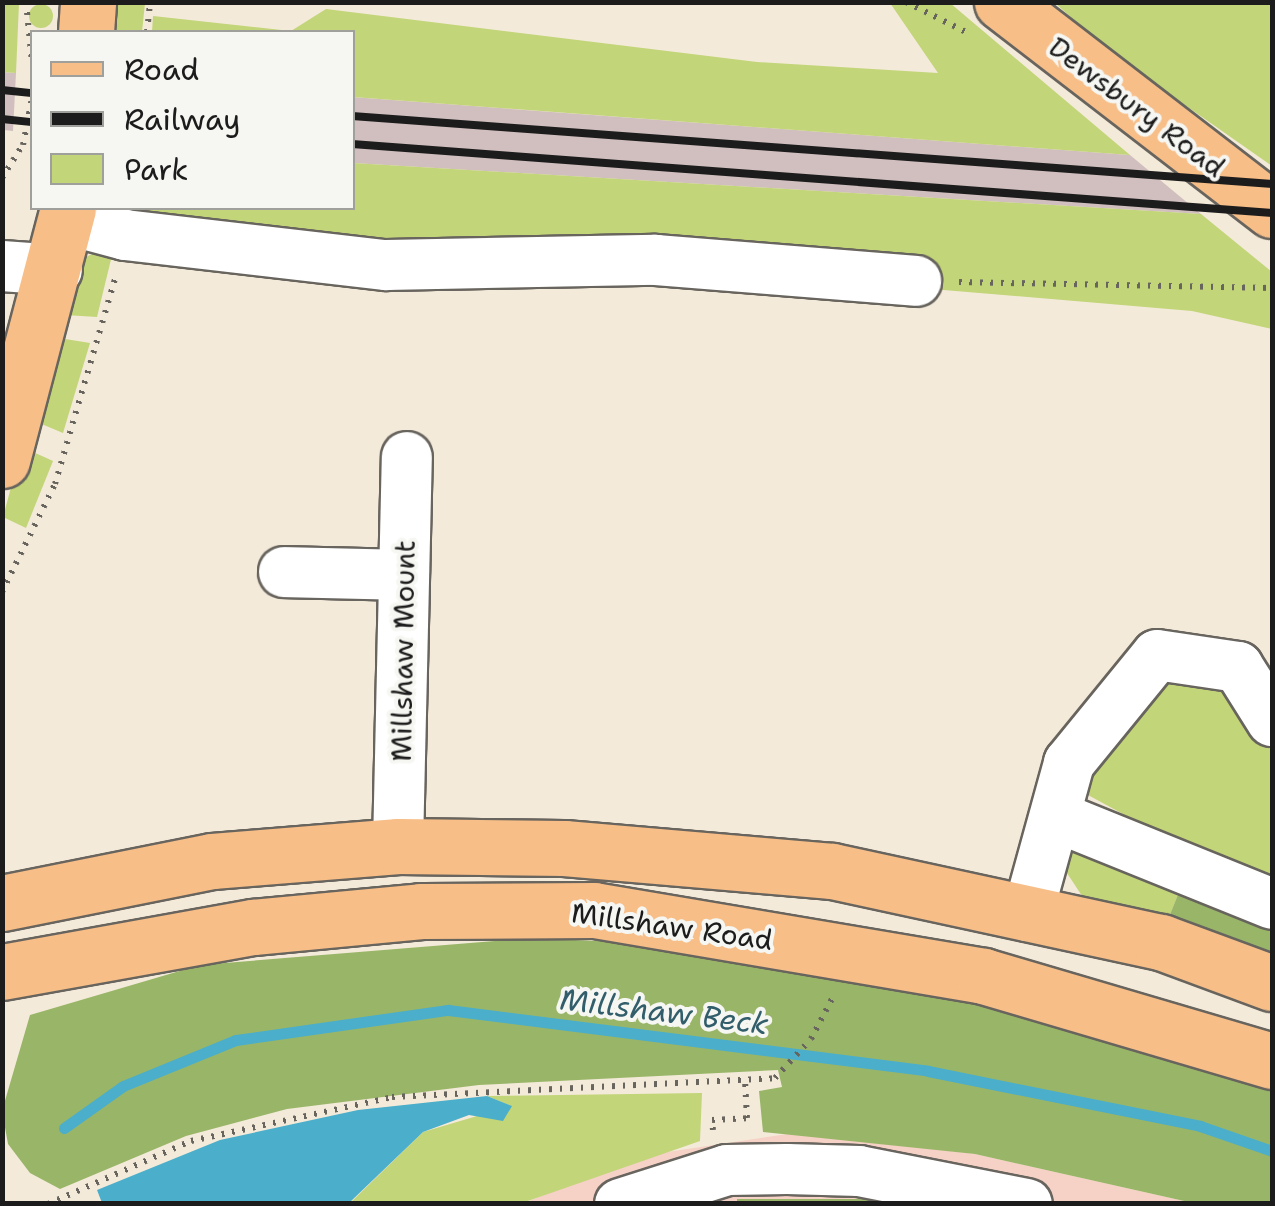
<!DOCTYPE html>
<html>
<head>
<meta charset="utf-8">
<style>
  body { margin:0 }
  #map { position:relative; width:1275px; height:1206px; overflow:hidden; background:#f4eada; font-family:"Shantell Sans",sans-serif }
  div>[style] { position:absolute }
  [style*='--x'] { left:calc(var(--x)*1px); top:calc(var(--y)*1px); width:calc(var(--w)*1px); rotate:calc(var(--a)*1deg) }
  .built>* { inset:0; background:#f6d1c5 }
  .industrial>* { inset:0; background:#d1bfbf }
  .green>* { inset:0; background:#c2d578 }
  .round { border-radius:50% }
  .forest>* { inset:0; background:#99b668 }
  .water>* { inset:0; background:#4baeca }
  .stream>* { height:11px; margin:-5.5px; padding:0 5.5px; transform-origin:5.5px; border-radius:5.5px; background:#4baeca }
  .path>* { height:6px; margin-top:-3px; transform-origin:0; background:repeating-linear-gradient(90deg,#68645e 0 2.5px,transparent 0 10.5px) }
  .roads { filter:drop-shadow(2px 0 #68645e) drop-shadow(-2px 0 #68645e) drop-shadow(0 2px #68645e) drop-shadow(0 -2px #68645e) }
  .minor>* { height:50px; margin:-25px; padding:0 25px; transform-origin:25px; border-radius:25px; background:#fff }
  .major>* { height:55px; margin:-27.5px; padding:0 27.5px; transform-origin:27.5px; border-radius:27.5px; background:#f7be88 }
  .highway>* { height:55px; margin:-27.5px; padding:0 27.5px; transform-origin:27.5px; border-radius:27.5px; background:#f7be88 }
  .rail>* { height:8px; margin:-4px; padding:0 4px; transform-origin:4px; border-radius:4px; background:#1c1c1c }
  span { translate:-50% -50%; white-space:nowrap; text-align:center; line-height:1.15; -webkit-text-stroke:8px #f6f6f2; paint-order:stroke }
  .street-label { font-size:28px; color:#1c1c1c }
  .water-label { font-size:30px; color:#315e6a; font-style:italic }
  .frame { position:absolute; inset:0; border:5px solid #1c1c1c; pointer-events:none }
  .legend { position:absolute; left:30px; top:30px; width:325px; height:180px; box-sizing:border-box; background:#f6f6f2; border:2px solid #9f9f9c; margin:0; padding:12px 18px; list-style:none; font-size:30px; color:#1c1c1c }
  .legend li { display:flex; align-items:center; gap:20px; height:50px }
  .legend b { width:50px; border:2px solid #9f9f9c }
</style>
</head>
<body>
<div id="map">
  <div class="built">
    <i style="clip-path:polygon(801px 1132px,975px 1154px,1193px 1203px,522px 1204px,634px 1157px)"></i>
  </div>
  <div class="industrial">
    <i style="clip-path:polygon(3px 72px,16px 73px,13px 131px,3px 130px)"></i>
    <i style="clip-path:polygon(352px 97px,1130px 155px,1201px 214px,353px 163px)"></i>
  </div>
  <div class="green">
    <i style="clip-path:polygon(2px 3px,19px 3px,16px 73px,3px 72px)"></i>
    <i style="clip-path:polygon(116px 3px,145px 3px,142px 32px,113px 32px)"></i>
    <i style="clip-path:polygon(890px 3px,950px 3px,1130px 155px,353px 97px,352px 32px,152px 32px,153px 16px,291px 31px,326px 9px,757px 62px,938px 73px)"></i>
    <i style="clip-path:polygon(1055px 3px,1272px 3px,1272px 166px,1112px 54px)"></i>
    <i class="round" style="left:29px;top:4px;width:24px;height:24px"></i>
    <i style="clip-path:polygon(353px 163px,1201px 214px,1272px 272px,1272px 329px,1192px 311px,139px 222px,140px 208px,352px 208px)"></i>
    <i style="clip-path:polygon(115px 243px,97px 317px,65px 315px,86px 257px)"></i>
    <i style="clip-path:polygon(59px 338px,90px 343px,63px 433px,32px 420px)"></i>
    <i style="clip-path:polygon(22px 447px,53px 461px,26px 528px,3px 517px)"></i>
    <i style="clip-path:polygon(1174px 680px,1219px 685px,1259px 725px,1272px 754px,1272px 885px,1233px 874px,1088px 795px,1082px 783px,1150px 687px)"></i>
    <i style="clip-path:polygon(1076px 846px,1179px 892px,1165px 927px,1088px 905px,1061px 864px)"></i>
    <i style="clip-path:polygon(702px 1093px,700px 1141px,522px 1203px,349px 1204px,423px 1132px,511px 1106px,487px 1096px)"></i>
  </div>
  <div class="forest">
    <i style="clip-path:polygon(1179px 892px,1272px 930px,1272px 955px,1165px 927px)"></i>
    <i style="clip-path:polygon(531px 938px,664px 944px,947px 987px,1272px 1080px,1272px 1203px,1193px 1203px,975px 1154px,763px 1132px,759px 1091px,782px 1087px,778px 1070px,479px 1085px,287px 1109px,186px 1136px,60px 1189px,30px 1173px,8px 1144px,2px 1111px,30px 1015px,200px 965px)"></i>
    <i style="clip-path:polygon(737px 1199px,863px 1199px,885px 1203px,737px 1204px)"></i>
  </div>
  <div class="water">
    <i style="clip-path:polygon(487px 1096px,512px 1106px,503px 1121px,469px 1115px,423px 1132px,349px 1203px,102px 1203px,97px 1190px,220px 1140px,358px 1110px)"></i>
  </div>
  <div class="stream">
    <i style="--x:64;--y:1128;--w:72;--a:-35.4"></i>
    <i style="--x:123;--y:1086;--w:122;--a:-22.2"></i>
    <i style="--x:236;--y:1040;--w:214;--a:-8.1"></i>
    <i style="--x:448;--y:1010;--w:484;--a:7.2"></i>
    <i style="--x:928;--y:1071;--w:278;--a:11.4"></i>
    <i style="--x:1200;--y:1126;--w:76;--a:19.1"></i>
  </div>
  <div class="path">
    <i style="--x:26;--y:2;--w:60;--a:84.3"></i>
    <i style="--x:906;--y:2;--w:72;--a:26.6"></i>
    <i style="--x:147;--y:32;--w:30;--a:-84"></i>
    <i style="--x:2;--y:178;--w:39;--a:-58"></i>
    <i style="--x:23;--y:145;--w:48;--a:-79.2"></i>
    <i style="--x:959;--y:282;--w:313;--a:1.1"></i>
    <i style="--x:2;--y:592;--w:120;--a:-63.9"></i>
    <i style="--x:55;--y:484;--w:217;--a:-73.7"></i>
    <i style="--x:713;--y:1130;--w:10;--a:-96"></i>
    <i style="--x:712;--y:1120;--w:35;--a:-3"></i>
    <i style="--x:747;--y:1118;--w:36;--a:-93"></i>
    <i style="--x:48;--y:1204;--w:156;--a:-23.8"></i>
    <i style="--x:191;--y:1141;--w:206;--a:-12.3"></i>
    <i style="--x:392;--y:1097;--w:383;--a:-2.8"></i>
    <i style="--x:775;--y:1078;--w:53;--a:-47.3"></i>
    <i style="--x:811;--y:1039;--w:50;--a:-62.4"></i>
  </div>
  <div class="roads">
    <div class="minor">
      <i style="--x:66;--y:219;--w:61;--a:15.2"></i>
      <i style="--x:125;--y:235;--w:263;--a:6.6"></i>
      <i style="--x:386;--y:265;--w:270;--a:-1.1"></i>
      <i style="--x:656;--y:260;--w:261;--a:4.6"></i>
      <i style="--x:2;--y:266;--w:55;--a:4.2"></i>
      <i style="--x:284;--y:572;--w:120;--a:1.4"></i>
      <i style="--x:1057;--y:817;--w:232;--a:22"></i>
      <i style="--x:398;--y:846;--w:389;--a:-88.7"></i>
      <i style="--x:1027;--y:916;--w:159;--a:-74.6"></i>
      <i style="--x:1069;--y:763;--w:139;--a:-50.8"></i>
      <i style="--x:1157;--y:655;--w:82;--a:8.4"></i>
      <i style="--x:1238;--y:667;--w:64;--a:57.8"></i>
      <i style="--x:620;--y:1204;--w:112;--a:-17.6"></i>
      <i style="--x:727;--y:1170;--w:60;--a:-1"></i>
      <i style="--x:787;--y:1169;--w:72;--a:1.6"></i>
      <i style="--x:859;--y:1171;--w:171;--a:11.1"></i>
    </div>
    <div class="major">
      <i style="--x:1002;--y:2;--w:341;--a:37.6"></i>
      <i style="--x:86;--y:32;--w:30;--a:-86"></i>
      <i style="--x:2;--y:460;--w:260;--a:-75.3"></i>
    </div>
    <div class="highway">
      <i style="--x:2;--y:903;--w:214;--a:-11.3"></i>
      <i style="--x:212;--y:861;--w:187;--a:-4.6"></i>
      <i style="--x:398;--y:846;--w:166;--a:0.7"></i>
      <i style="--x:564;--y:848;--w:269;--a:4.9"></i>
      <i style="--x:832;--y:871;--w:337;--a:12.2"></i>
      <i style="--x:1161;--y:942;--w:118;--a:20.3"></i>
      <i style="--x:2;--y:972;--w:255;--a:-10.2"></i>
      <i style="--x:253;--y:927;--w:169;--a:-5.4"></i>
      <i style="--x:421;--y:911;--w:173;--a:-0.3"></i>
      <i style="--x:594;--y:910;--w:395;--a:9.6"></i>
      <i style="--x:983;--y:976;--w:301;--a:16.4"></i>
    </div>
  </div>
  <div class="rail">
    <i style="--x:2;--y:90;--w:30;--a:6"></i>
    <i style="--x:352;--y:116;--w:923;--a:4.23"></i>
    <i style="--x:2;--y:119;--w:30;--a:6"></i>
    <i style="--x:352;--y:144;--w:923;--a:4.29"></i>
  </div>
  <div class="street-label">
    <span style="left:1137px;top:107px;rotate:37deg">Dewsbury Road</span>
    <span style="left:403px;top:651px;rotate:-89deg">Millshaw Mount</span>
    <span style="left:672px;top:926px;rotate:8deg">Millshaw Road</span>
  </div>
  <div class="water-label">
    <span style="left:664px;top:1012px;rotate:7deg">Millshaw Beck</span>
  </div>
  <div class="frame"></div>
  <ul class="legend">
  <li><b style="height:12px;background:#f7be88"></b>Road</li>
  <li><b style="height:12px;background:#1c1c1c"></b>Railway</li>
  <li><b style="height:28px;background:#c2d578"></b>Park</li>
  </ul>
</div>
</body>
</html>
